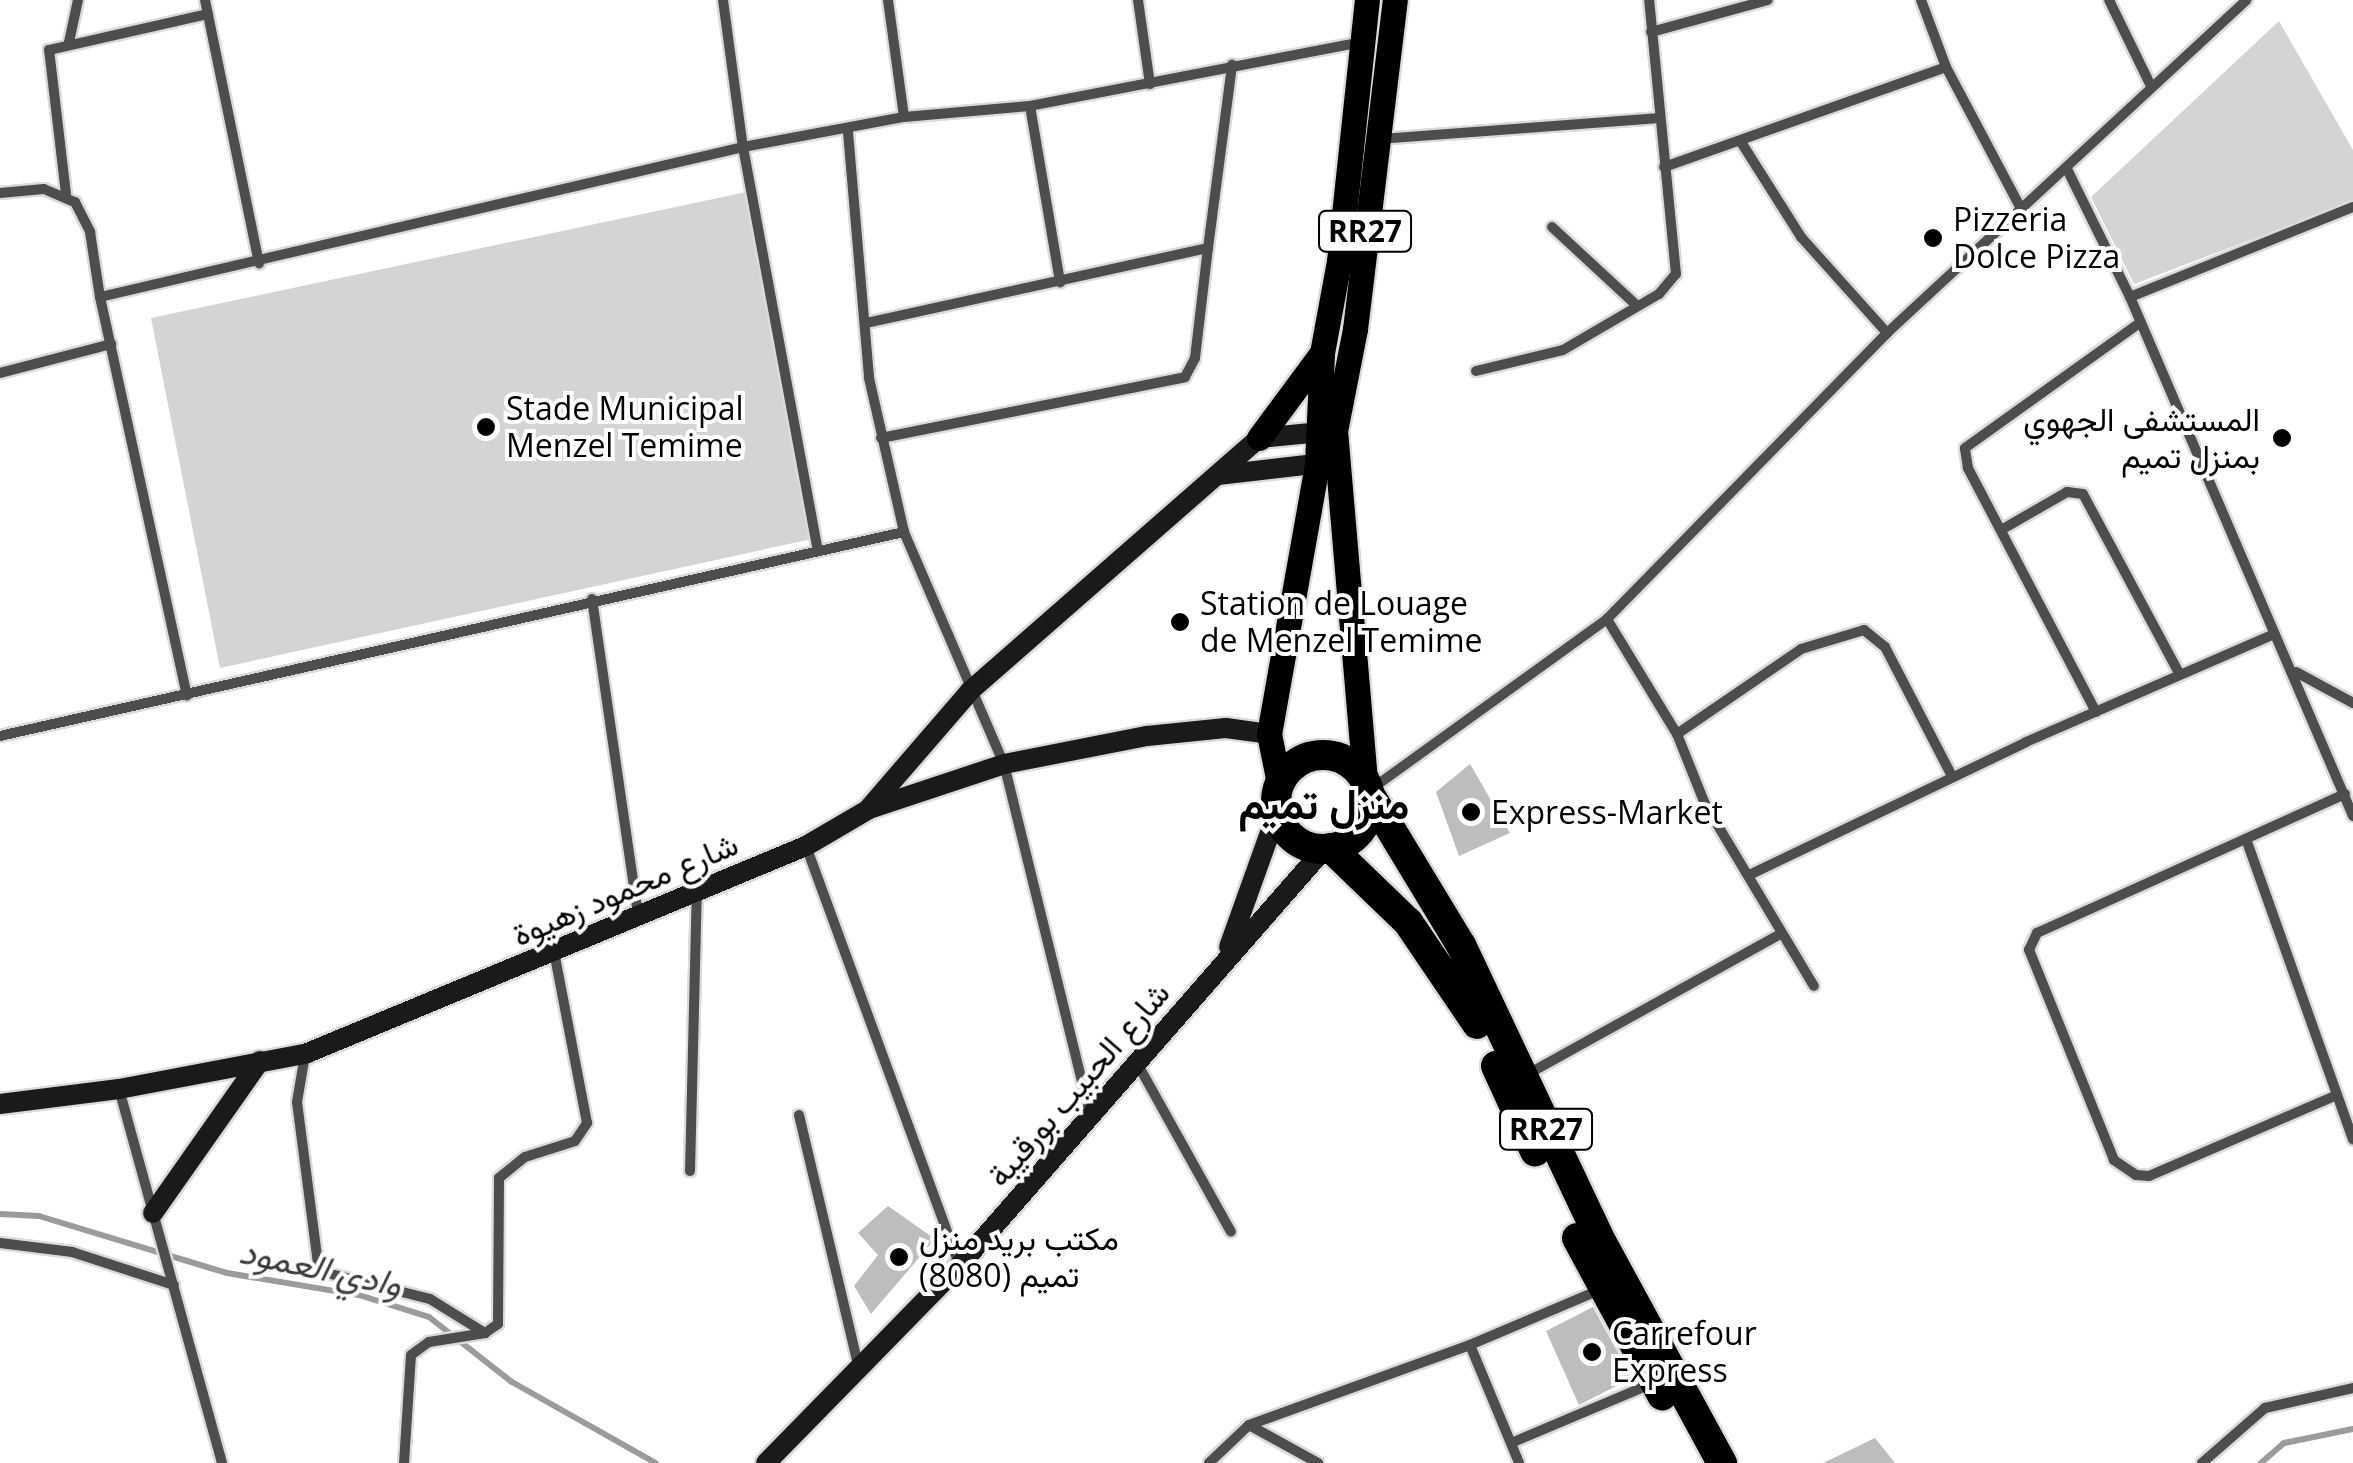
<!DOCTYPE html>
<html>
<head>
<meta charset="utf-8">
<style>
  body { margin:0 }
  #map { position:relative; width:2353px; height:1463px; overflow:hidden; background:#fff; font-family:"Open Sans",Vazirmatn,sans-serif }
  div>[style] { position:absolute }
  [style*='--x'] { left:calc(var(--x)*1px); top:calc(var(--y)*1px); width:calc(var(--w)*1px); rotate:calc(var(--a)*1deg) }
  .green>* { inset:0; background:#d4d4d4 }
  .stream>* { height:6px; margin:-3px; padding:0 3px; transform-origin:3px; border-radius:3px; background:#9b9b9b }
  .building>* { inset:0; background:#bdbdbd }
  .roads { filter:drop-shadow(2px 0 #dbdbdb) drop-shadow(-2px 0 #dbdbdb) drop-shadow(0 2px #dbdbdb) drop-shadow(0 -2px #dbdbdb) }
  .street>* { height:10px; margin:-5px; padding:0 5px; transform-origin:5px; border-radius:5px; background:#4d4d4d }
  .secondary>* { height:20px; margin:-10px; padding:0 10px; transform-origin:10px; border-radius:10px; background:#1a1a1a }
  .primary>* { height:25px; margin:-12.5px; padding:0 12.5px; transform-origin:12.5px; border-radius:12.5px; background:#000 }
  .highway>* { height:30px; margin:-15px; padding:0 15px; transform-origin:15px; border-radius:15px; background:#000 }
  .highway>.ring { margin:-15px; padding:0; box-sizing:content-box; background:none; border:30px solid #000; border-radius:50% }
  .dots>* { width:28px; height:28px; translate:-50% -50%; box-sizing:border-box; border:5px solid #fff; border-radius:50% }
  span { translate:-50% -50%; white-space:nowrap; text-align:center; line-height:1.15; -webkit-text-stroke:8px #fff; paint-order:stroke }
  .shield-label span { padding:2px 8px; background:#fff; border:2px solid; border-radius:8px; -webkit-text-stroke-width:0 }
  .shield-label { font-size:30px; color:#000; font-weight:700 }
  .poi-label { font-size:32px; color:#000 }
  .left { translate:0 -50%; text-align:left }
  .right { translate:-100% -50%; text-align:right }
  .street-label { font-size:32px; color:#000 }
  .water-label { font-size:35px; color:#3c3c3c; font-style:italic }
  .district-label { font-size:42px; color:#000; font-weight:700 }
</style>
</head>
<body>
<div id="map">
  <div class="green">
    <i style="clip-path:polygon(2279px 21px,2353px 150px,2353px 201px,2134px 284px,2091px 197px)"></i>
    <i style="clip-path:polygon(751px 191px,821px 537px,220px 668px,151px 318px)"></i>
  </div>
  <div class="stream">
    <i style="--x:0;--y:1214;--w:39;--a:3"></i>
    <i style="--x:39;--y:1216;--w:196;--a:16.9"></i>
    <i style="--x:227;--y:1273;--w:134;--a:9.5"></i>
    <i style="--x:359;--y:1295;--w:73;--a:17.4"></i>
    <i style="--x:429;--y:1317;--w:105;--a:38.1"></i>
    <i style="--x:512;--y:1382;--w:165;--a:29.4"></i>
    <i style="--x:2261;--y:1463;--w:30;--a:-41"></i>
    <i style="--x:2284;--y:1443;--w:70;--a:-11.5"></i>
  </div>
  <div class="building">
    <i style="clip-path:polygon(1470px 764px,1510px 833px,1459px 856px,1436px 792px)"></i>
    <i style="clip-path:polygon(888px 1206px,935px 1239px,871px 1314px,854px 1286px,878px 1255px,858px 1233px)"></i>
    <i style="clip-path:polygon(1593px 1307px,1632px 1378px,1579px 1405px,1546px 1331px)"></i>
    <i style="clip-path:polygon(1875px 1438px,1895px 1463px,1823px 1463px)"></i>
  </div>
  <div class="roads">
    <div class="street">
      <i style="--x:205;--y:0;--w:269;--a:78.4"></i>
      <i style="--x:723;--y:0;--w:148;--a:82.3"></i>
      <i style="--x:743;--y:147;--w:411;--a:79.5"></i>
      <i style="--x:888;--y:0;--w:118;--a:82.2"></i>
      <i style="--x:1138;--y:0;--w:85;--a:81.9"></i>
      <i style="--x:1921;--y:0;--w:72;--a:69.5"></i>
      <i style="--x:1946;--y:67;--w:158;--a:62.1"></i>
      <i style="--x:2109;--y:0;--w:96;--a:64"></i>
      <i style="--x:1651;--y:32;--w:121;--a:-15.3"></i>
      <i style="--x:69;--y:42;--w:43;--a:-77.9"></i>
      <i style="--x:1030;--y:106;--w:179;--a:80.3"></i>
      <i style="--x:848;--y:132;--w:247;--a:85.1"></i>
      <i style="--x:869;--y:378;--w:158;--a:77.2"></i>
      <i style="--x:904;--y:532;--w:253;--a:66.7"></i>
      <i style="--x:1004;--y:764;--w:364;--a:76.2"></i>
      <i style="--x:1380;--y:139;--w:279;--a:-4.3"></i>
      <i style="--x:1741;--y:142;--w:112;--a:57.7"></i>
      <i style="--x:1801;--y:237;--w:129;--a:48.1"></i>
      <i style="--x:1664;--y:167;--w:299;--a:-19.5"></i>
      <i style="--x:2067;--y:169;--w:143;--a:63.8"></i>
      <i style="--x:2130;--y:297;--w:565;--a:66.75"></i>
      <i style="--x:0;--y:193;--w:44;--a:-5.2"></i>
      <i style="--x:44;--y:189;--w:34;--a:23"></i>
      <i style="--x:75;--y:202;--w:34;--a:63"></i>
      <i style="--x:90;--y:232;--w:66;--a:81.3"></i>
      <i style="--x:100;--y:297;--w:660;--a:-13.13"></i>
      <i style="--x:743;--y:147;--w:164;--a:-10.6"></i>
      <i style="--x:904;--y:117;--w:126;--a:-5"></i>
      <i style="--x:1030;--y:106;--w:339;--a:-10.9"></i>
      <i style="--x:66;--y:194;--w:145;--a:-96.7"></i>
      <i style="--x:49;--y:50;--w:163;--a:-12.8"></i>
      <i style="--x:1552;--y:227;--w:112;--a:42.8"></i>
      <i style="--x:100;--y:297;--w:408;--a:77.7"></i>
      <i style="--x:2130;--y:297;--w:240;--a:-22"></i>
      <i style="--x:866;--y:323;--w:350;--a:-12.4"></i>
      <i style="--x:1208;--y:248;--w:185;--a:-82.5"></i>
      <i style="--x:1476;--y:371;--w:89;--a:-13.6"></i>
      <i style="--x:1563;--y:350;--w:111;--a:-30.3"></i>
      <i style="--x:1659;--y:294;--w:26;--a:-50"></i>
      <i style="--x:1676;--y:274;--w:275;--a:-95.6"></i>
      <i style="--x:0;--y:373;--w:115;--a:-14.6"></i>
      <i style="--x:881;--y:438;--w:310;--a:-11.3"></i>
      <i style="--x:1185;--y:377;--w:21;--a:-62"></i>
      <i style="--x:1195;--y:358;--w:111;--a:-83.3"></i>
      <i style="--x:2001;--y:530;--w:76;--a:-29.9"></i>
      <i style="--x:2067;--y:492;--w:16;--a:7"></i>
      <i style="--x:2083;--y:494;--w:203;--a:61.8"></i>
      <i style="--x:592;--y:599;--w:319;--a:81.7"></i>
      <i style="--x:1607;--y:619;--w:135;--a:58.7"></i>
      <i style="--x:1677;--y:734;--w:75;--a:68.2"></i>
      <i style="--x:1705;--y:804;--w:212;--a:59.1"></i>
      <i style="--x:2296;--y:672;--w:65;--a:28.5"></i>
      <i style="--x:2096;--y:712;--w:276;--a:-117.7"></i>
      <i style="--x:1968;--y:468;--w:20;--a:-99"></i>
      <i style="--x:1965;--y:448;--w:213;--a:-35.6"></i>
      <i style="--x:1677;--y:734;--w:150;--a:-34.4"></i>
      <i style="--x:1801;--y:649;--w:66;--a:-16.8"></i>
      <i style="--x:1864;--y:630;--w:27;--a:39"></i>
      <i style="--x:1885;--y:647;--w:145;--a:62.6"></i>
      <i style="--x:0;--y:736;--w:927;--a:-12.72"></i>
      <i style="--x:1370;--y:790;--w:292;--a:-35.8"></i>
      <i style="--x:1607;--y:619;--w:400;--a:-45.6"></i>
      <i style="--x:1887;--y:333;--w:490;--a:-42.8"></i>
      <i style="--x:2246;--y:839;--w:319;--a:70.4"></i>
      <i style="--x:806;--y:846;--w:445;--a:69.9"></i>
      <i style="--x:1749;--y:875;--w:307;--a:-25.6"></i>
      <i style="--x:2026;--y:742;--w:268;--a:-23.5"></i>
      <i style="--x:305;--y:1055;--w:48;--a:99.7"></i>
      <i style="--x:297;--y:1102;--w:170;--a:82.6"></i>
      <i style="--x:319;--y:1271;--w:114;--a:14.2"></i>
      <i style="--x:430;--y:1299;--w:65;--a:31.7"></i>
      <i style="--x:1137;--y:1063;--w:193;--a:60.9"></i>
      <i style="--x:1528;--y:1074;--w:287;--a:-29"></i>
      <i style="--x:119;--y:1089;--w:388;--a:74.6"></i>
      <i style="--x:2337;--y:1095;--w:205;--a:156.7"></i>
      <i style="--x:2149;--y:1176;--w:13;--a:-176"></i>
      <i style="--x:2136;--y:1175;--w:27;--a:-146"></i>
      <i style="--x:2114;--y:1160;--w:227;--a:-112"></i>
      <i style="--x:2029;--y:950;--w:19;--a:-65"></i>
      <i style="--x:2037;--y:933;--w:338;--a:-24.3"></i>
      <i style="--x:799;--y:1115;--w:261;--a:76.7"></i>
      <i style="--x:690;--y:1171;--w:279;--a:-88.6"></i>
      <i style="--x:0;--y:1243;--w:73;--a:7.1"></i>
      <i style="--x:72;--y:1252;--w:107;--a:17.9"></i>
      <i style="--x:1470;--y:1345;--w:143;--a:-23"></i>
      <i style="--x:1249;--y:1425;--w:79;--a:28.8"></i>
      <i style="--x:1511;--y:1443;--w:154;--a:-22.9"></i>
      <i style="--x:404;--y:1463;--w:108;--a:-86.3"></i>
      <i style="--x:411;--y:1355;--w:22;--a:-36"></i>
      <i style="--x:429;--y:1342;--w:57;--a:-9.1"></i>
      <i style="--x:485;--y:1333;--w:16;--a:-35"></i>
      <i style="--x:498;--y:1324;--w:146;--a:-89.6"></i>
      <i style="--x:499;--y:1178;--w:33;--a:-39"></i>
      <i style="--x:525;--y:1157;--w:52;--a:-17.7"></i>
      <i style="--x:575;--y:1141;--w:22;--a:-56"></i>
      <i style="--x:587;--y:1123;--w:175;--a:-100.9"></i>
      <i style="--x:1209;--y:1463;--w:55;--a:-43.5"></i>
      <i style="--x:1249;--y:1425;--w:235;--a:-19.9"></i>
      <i style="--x:1470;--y:1345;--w:128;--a:67.4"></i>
      <i style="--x:2202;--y:1463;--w:84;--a:-41.1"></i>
      <i style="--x:2265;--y:1408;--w:90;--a:-12.8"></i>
    </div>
    <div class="secondary">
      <i style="--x:1219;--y:475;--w:113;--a:-6.6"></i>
      <i style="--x:870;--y:807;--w:153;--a:-49.2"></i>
      <i style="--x:970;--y:691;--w:384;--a:-41.2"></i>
      <i style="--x:1259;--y:438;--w:73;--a:-5.5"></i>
      <i style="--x:1229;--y:947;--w:142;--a:-70.3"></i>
      <i style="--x:0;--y:1104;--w:120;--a:-7.2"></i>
      <i style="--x:119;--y:1089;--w:189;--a:-10.7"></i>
      <i style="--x:305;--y:1054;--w:542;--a:-22.55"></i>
      <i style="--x:806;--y:846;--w:73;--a:-30.4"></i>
      <i style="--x:869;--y:809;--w:142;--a:-18.4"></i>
      <i style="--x:1004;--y:764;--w:146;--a:-11.1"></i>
      <i style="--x:1147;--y:736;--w:79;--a:-5.8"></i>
      <i style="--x:1226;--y:728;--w:43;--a:7.9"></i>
      <i style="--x:153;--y:1213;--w:186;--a:-54.9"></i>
      <i style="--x:766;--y:1463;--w:277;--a:-45.6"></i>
      <i style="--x:960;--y:1265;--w:553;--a:-48.81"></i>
    </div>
    <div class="primary">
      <i style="--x:1259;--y:438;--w:106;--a:-53.5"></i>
      <i style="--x:1365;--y:780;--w:350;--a:-94.9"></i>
      <i style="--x:1335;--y:431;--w:104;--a:-78.9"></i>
      <i style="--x:1355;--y:329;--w:331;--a:-83.1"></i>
      <i style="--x:1279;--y:783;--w:50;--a:-101.5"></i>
      <i style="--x:1269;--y:734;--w:274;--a:-79.9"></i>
      <i style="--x:1317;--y:464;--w:111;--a:-87.4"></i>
      <i style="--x:1322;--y:353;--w:94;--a:-79.5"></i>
      <i style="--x:1339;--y:261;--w:262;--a:-83.9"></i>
    </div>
    <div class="highway">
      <i class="ring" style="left:1276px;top:755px;width:64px;height:64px"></i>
      <i style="--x:1370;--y:795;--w:175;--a:58.8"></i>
      <i style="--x:1461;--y:945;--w:330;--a:64.7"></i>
      <i style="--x:1602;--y:1243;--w:251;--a:61.4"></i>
      <i style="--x:1331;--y:848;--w:107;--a:43.9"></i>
      <i style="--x:1408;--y:922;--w:123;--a:55.9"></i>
      <i style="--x:1496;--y:1066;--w:94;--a:65.4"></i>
      <i style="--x:1577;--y:1238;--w:179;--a:61.6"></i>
    </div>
  </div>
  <div class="dots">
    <i style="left:1933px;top:238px;background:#000"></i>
    <i style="left:486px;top:427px;background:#000"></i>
    <i style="left:2282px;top:438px;background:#000"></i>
    <i style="left:1180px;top:622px;background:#000"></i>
    <i style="left:1471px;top:812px;background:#000"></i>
    <i style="left:899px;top:1257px;background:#000"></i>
    <i style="left:1592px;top:1352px;background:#000"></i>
  </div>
  <div class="shield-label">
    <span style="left:1365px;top:231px">RR27</span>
    <span style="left:1546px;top:1129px">RR27</span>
  </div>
  <div class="poi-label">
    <span class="left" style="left:1953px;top:238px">Pizzeria<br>Dolce Pizza</span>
    <span class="left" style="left:506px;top:427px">Stade Municipal<br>Menzel Temime</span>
    <span class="right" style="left:2260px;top:438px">المستشفى الجهوي<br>بمنزل تميم</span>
    <span class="left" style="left:1200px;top:622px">Station de Louage<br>de Menzel Temime</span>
    <span class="left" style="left:1491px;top:812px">Express-Market</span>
    <span class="left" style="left:919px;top:1257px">مكتب بريد منزل<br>تميم (8080)</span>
    <span class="left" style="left:1612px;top:1352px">Carrefour<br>Express</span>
  </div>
  <div class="street-label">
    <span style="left:625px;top:889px;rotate:-23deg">شارع محمود زهيوة</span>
    <span style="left:1078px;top:1084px;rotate:-49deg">شارع الحبيب بورقيبة</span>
  </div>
  <div class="water-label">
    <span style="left:321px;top:1267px;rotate:12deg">وادي العمود</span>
  </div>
  <div class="district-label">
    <span style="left:1324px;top:803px">منزل تميم</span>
  </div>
</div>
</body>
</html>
